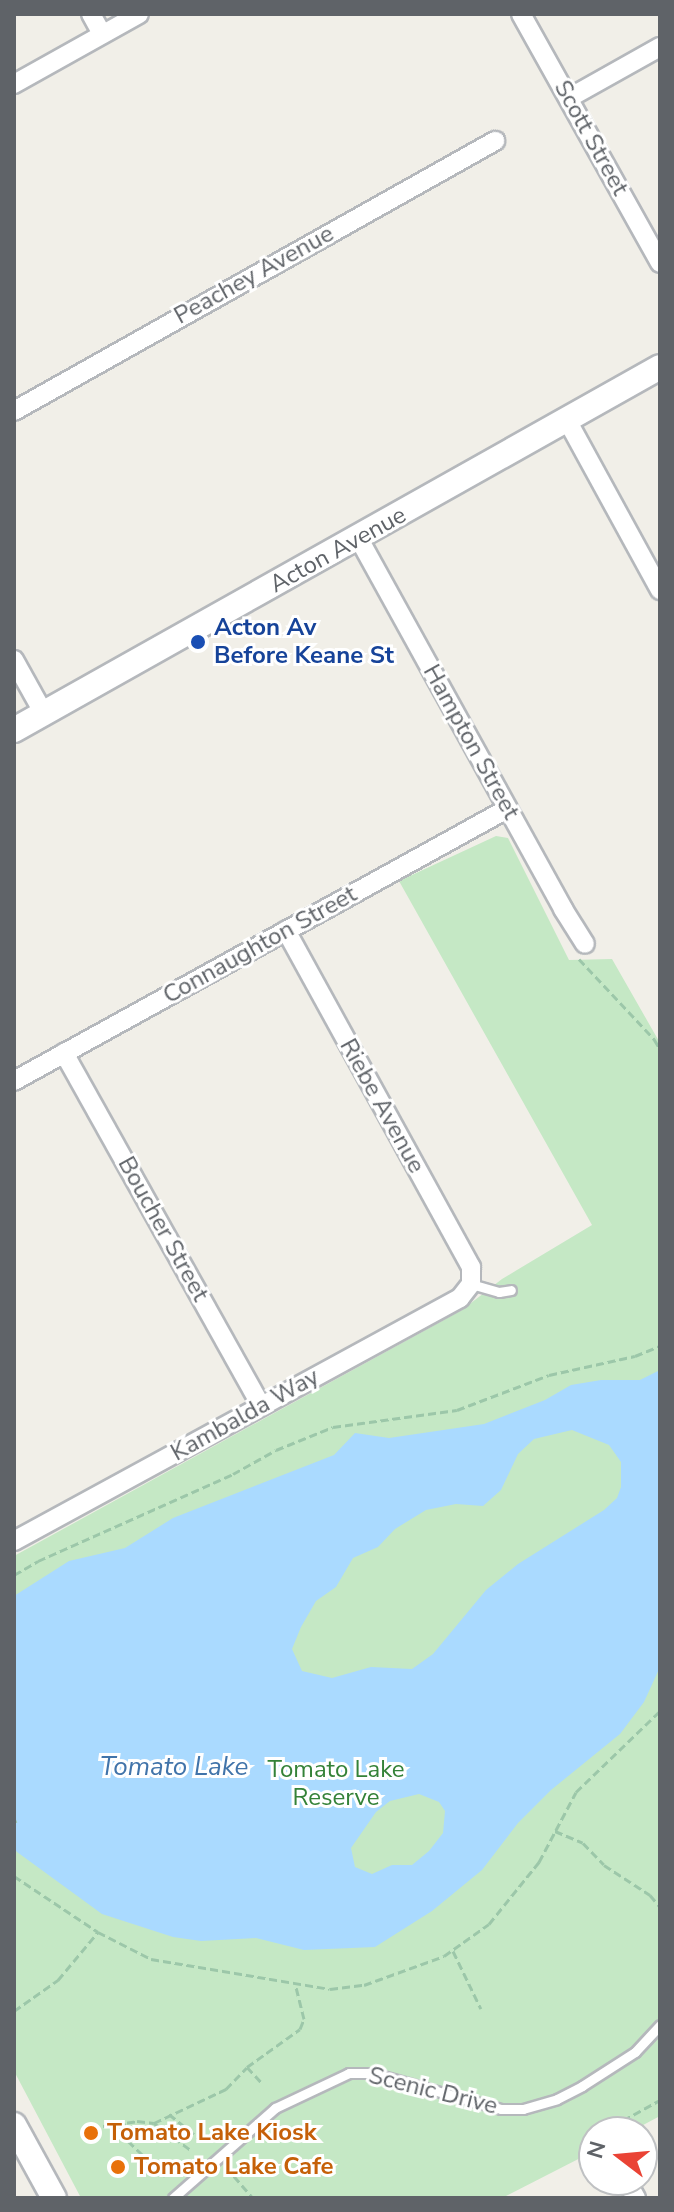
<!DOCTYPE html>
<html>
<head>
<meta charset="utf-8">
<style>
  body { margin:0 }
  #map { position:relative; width:674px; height:2212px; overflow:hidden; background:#f1efe8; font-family:"Nunito Sans",sans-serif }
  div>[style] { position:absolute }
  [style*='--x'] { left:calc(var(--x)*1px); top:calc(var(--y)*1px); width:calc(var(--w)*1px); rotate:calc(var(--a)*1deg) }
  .green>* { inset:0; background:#c5e8c5 }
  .water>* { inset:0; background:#aadaff }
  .path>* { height:3px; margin-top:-1.5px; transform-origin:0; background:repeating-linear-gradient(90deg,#9cc7a9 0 8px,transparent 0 12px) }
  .roads { filter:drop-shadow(2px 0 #b5b8bc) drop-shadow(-2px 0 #b5b8bc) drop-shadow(0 2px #b5b8bc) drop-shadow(0 -2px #b5b8bc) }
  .service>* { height:9px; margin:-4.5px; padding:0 4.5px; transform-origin:4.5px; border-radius:4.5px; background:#fff }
  .minor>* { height:18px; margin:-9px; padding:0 9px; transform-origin:9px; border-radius:9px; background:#fff }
  .tertiary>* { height:24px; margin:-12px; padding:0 12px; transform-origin:12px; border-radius:12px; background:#fff }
  .dots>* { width:22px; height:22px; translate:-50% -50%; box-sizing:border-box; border:4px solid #fff; border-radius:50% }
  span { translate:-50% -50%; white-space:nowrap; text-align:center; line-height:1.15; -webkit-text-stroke:6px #fff; paint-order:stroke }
  .street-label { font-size:24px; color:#5f6368 }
  .transit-label { font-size:24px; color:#164399; font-weight:700 }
  .left { translate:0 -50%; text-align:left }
  .park-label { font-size:24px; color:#348238 }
  .food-label { font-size:24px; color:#c56008; font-weight:700 }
  .water-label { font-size:26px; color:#4174aa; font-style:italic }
  .frame { position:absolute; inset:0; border:16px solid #5f6368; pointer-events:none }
  .north { position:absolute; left:578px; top:2116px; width:80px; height:80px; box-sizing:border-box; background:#fff; border:2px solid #bfc1c3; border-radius:50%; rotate:286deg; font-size:22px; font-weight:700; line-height:32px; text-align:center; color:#5f6368 }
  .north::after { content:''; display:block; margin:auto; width:28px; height:36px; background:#ea4335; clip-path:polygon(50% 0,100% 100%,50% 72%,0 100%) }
</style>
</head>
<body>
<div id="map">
  <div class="green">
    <i style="clip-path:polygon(496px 836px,508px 838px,569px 960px,612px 959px,660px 1043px,660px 2116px,630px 2132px,594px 2132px,594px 2151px,502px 2198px,81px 2198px,14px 2071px,14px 1556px,462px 1310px,502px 1279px,592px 1225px,399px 881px)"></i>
  </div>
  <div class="water">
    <i style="clip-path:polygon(evenodd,660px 1370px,660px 1667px,644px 1702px,620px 1734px,551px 1790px,518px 1823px,482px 1870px,432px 1911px,375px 1947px,304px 1950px,256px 1938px,201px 1941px,173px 1937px,102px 1914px,17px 1852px,14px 1848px,14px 1596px,69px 1561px,125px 1548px,173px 1518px,334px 1455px,355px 1433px,389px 1438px,484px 1424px,545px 1400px,571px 1385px,601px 1380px,640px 1380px,660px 1370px,572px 1430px,609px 1445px,621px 1462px,621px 1487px,617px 1498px,604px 1510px,518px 1564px,486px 1590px,433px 1654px,412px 1669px,371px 1667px,332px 1678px,302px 1671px,292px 1649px,301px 1627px,316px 1601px,336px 1587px,353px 1558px,378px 1547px,395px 1529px,426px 1510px,456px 1504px,483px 1506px,501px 1490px,518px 1454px,534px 1439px,572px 1430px,660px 1370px,419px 1794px,439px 1802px,445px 1811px,443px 1833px,429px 1851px,412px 1865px,392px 1865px,372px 1874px,355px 1867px,351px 1848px,376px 1812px,390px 1801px,419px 1794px)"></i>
  </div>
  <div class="path">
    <i style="--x:579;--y:959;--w:110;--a:46.8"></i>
    <i style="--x:654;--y:1039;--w:12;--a:59"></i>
    <i style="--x:14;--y:1575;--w:28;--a:-30"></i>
    <i style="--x:38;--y:1561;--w:214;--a:-24"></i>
    <i style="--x:233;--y:1474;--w:49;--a:-29.2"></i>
    <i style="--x:276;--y:1450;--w:61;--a:-22"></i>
    <i style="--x:333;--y:1427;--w:125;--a:-7.8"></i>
    <i style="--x:457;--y:1410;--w:98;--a:-20.8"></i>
    <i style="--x:549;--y:1375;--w:88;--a:-12.5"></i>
    <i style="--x:635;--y:1356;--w:27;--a:-22"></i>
    <i style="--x:14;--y:1818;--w:5;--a:68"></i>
    <i style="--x:555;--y:1831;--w:30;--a:23"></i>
    <i style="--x:583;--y:1843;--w:30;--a:46"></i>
    <i style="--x:604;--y:1865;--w:55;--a:33.1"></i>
    <i style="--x:650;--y:1895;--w:16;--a:50"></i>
    <i style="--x:14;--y:1876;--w:101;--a:33.7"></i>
    <i style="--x:98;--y:1932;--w:59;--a:27"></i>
    <i style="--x:151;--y:1959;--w:181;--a:9.5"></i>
    <i style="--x:330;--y:1989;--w:34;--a:-7"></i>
    <i style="--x:364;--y:1985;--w:85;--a:-19.9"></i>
    <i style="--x:444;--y:1956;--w:55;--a:-35.4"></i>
    <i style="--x:489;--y:1924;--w:80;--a:-51.1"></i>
    <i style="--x:539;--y:1862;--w:79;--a:-62.1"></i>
    <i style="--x:576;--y:1792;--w:117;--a:-44"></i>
    <i style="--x:453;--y:1951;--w:64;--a:64.2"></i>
    <i style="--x:14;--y:2011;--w:54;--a:-35.2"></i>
    <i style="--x:58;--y:1980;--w:62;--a:-50.2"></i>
    <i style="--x:247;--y:2067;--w:21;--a:47"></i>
    <i style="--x:169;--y:2114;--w:43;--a:39.3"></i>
    <i style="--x:124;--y:2123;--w:18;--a:77"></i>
    <i style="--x:128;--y:2141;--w:51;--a:43.4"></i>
    <i style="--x:154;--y:2123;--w:47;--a:36.4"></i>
    <i style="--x:103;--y:2126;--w:34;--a:-8"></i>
    <i style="--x:137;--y:2121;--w:17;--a:7"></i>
    <i style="--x:154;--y:2123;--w:80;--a:-25.3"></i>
    <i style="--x:226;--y:2089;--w:30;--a:-46"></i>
    <i style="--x:247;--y:2067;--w:65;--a:-35.6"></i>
    <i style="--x:300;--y:2029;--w:11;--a:-68"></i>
    <i style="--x:304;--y:2019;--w:36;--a:-104"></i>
    <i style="--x:602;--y:2132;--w:66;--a:-28.9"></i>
    <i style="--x:226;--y:2167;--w:41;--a:48.9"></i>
  </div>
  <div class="roads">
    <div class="service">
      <i style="--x:471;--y:1284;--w:29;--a:16"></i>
      <i style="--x:499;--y:1292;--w:12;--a:-9"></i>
      <i style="--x:173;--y:2198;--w:136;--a:-41.4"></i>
      <i style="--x:275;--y:2108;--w:82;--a:-25.3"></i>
      <i style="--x:349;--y:2073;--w:23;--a:0"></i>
      <i style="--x:372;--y:2073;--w:134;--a:15.6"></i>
      <i style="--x:501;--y:2109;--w:22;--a:0"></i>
      <i style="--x:523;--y:2109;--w:35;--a:-16"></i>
      <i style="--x:557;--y:2099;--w:28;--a:-27"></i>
      <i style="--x:582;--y:2086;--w:63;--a:-32.7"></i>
      <i style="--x:635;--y:2052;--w:37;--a:-47"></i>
    </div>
    <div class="minor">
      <i style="--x:91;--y:14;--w:23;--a:61"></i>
      <i style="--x:521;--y:14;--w:285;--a:60.8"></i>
      <i style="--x:14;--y:84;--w:143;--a:-29.2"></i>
      <i style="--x:569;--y:98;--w:104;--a:-29.3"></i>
      <i style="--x:14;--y:411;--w:552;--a:-29.31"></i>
      <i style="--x:567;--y:420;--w:194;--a:61.3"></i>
      <i style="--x:359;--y:539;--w:423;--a:61.1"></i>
      <i style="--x:563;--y:909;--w:41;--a:57.8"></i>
      <i style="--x:14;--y:660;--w:62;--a:60.9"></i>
      <i style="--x:64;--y:1053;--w:404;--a:60.8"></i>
      <i style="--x:14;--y:1081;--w:563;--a:-28.89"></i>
      <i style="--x:14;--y:1541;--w:508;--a:-28.58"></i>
      <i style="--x:460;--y:1298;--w:18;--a:-52"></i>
      <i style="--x:471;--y:1284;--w:17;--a:-90"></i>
      <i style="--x:471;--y:1267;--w:384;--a:-118.8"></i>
      <i style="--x:626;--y:2180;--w:21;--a:61"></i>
    </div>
    <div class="tertiary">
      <i style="--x:14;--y:730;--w:741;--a:-29.33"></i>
      <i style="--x:14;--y:2125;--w:83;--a:61.3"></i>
    </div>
  </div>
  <div class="dots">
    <i style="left:198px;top:642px;background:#1a4fb4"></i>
    <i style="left:91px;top:2133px;background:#e8710a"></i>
    <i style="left:118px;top:2167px;background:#e8710a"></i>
  </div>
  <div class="street-label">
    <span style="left:591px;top:138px;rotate:61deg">Scott Street</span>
    <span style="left:254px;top:275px;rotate:-29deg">Peachey Avenue</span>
    <span style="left:338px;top:550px;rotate:-29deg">Acton Avenue</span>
    <span style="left:471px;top:742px;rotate:61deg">Hampton Street</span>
    <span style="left:260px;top:945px;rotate:-29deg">Connaughton Street</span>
    <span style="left:382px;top:1106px;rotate:61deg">Riebe Avenue</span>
    <span style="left:163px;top:1229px;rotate:61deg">Boucher Street</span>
    <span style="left:245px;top:1415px;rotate:-29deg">Kambalda Way</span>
    <span style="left:433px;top:2091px;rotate:14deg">Scenic Drive</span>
  </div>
  <div class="transit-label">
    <span class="left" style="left:214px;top:642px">Acton Av<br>Before Keane St</span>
  </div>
  <div class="park-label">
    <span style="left:336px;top:1784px">Tomato Lake<br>Reserve</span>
  </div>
  <div class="food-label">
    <span class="left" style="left:107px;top:2133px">Tomato Lake Kiosk</span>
    <span class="left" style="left:134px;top:2167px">Tomato Lake Cafe</span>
  </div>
  <div class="water-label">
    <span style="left:174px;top:1767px">Tomato Lake</span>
  </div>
  <div class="frame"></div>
  <div class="north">N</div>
</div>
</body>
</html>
